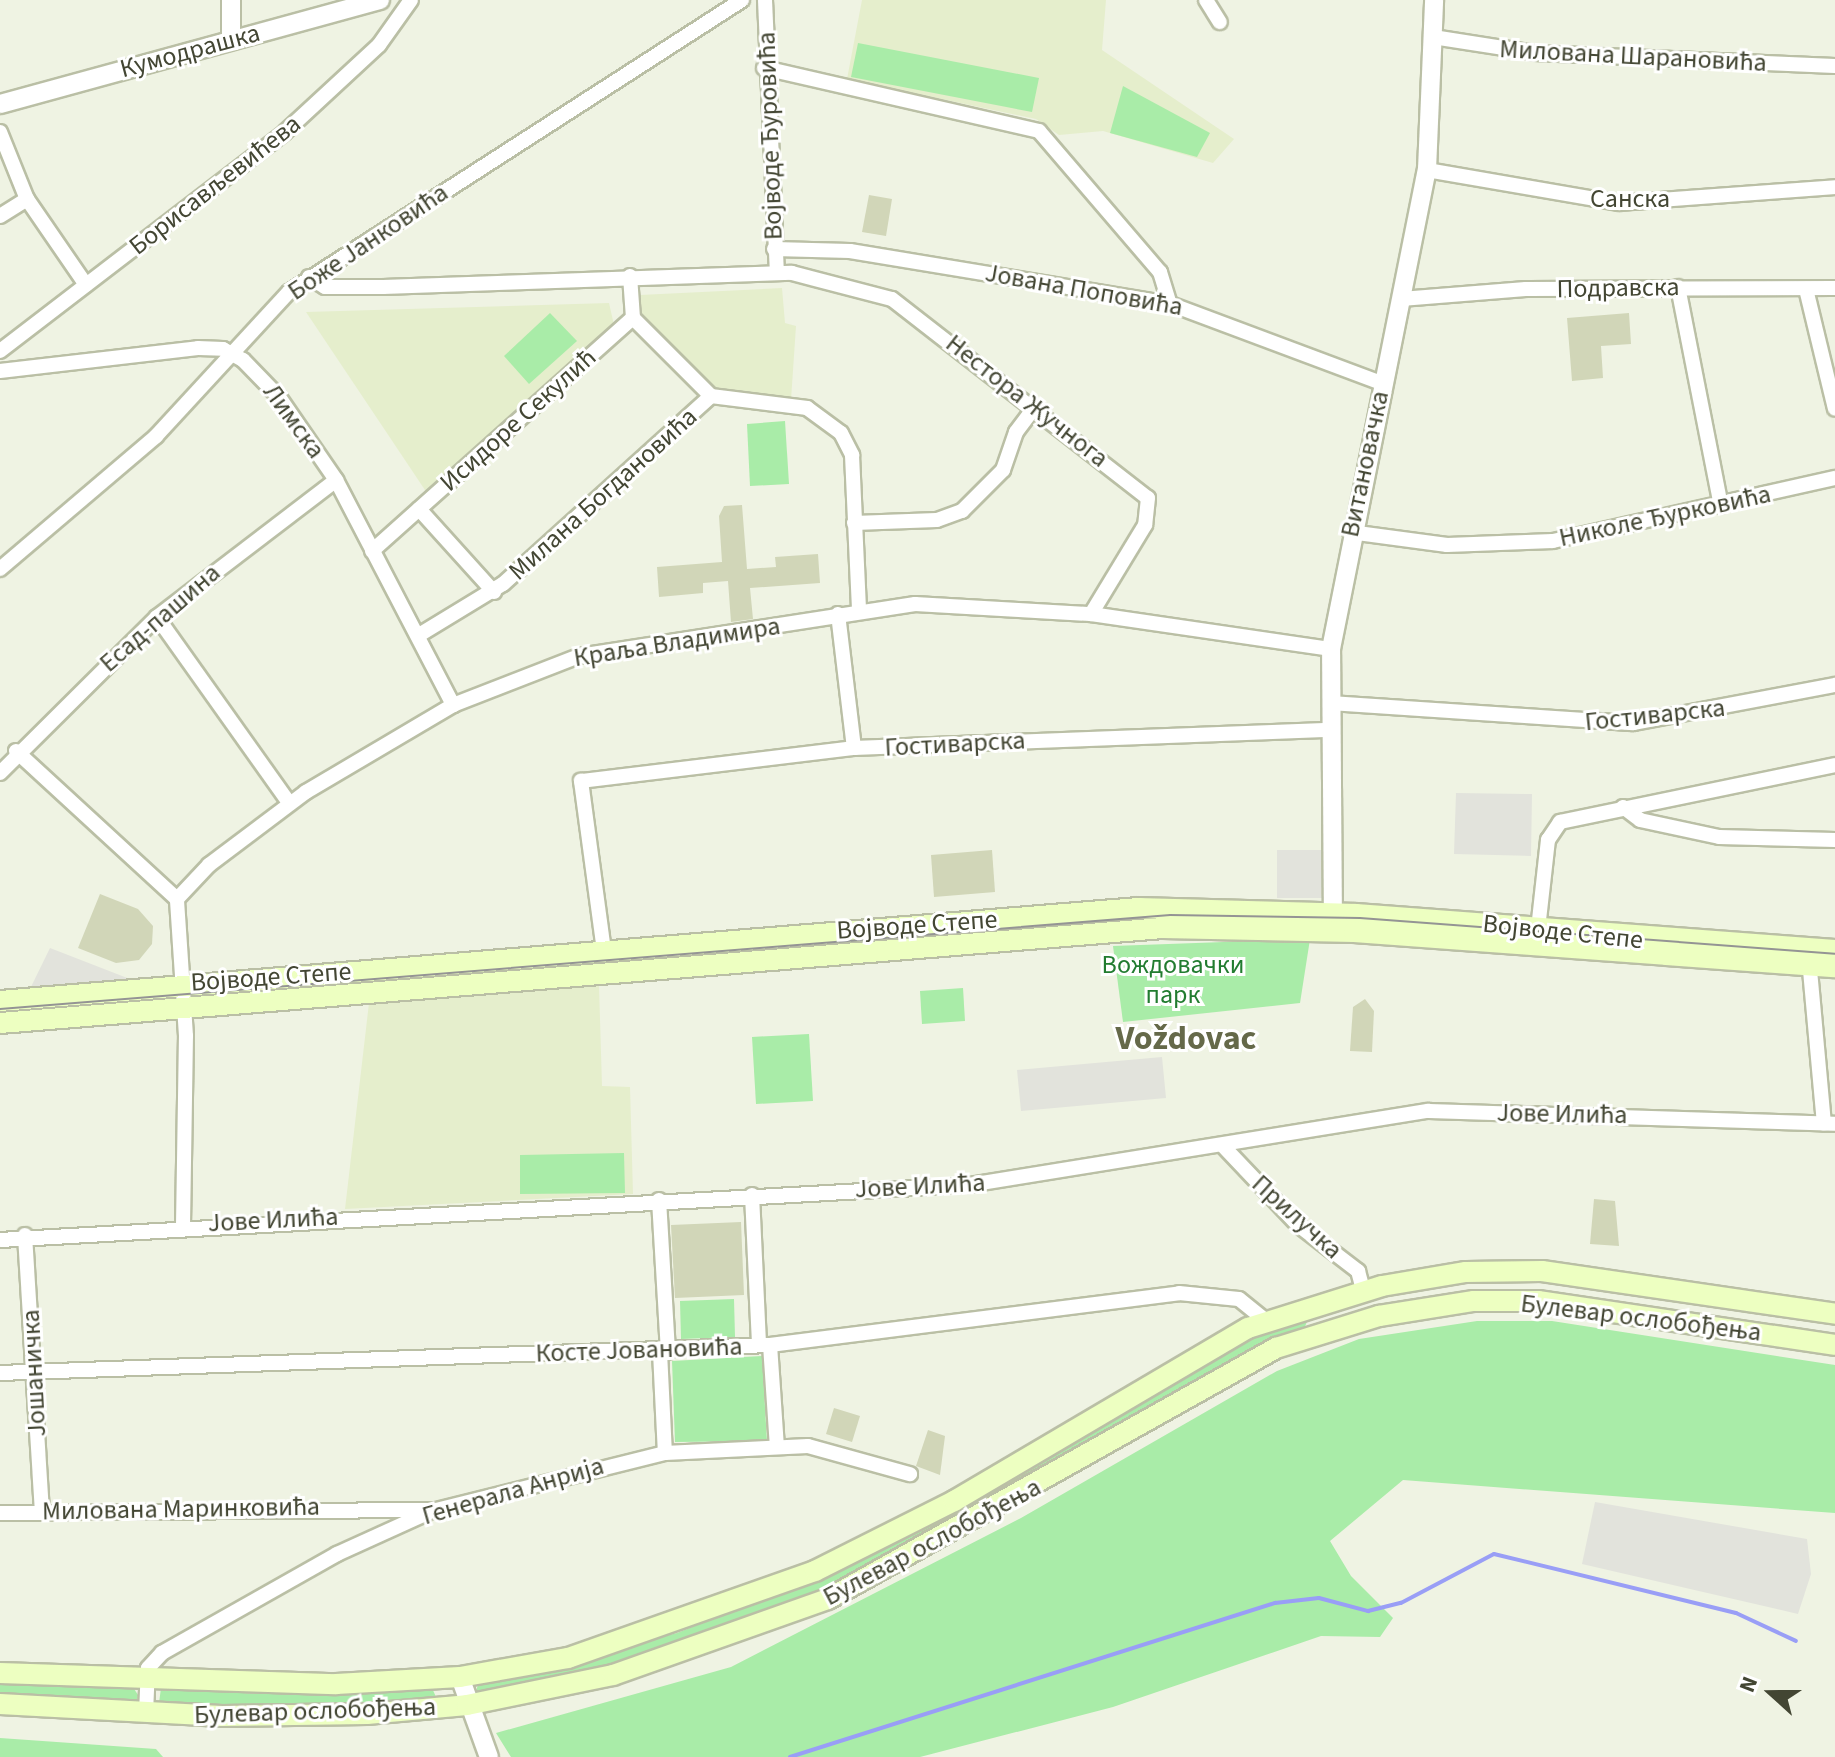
<!DOCTYPE html>
<html>
<head>
<meta charset="utf-8">
<style>
  body { margin:0 }
  #map { position:relative; width:1835px; height:1757px; overflow:hidden; background:#eff3e3; font-family:"Source Sans 3",sans-serif }
  div>[style] { position:absolute }
  [style*='--x'] { left:calc(var(--x)*1px); top:calc(var(--y)*1px); width:calc(var(--w)*1px); rotate:calc(var(--a)*1deg) }
  .education>* { inset:0; background:#e5eecc }
  .green>* { inset:0; background:#a9eca8 }
  .parking>* { inset:0; background:#e2e3dc }
  .stream>* { height:4px; margin:-2px; padding:0 2px; transform-origin:2px; border-radius:2px; background:#999ef6 }
  .building>* { inset:0; background:#d1d6b8 }
  .roads { filter:drop-shadow(2px 0 #babfa5) drop-shadow(-2px 0 #babfa5) drop-shadow(0 2px #babfa5) drop-shadow(0 -2px #babfa5) }
  .minor>* { height:14px; margin:-7px; padding:0 7px; transform-origin:7px; border-radius:7px; background:#fff }
  .tertiary>* { height:18px; margin:-9px; padding:0 9px; transform-origin:9px; border-radius:9px; background:#fff }
  .secondary>* { height:20px; margin:-10px; padding:0 10px; transform-origin:10px; border-radius:10px; background:#edffc1 }
  .tram>* { height:2px; margin:-1px; padding:0 1px; transform-origin:1px; border-radius:1px; background:#949494 }
  span { translate:-50% -50%; white-space:nowrap; text-align:center; line-height:1.15; -webkit-text-stroke:6px #fff; paint-order:stroke }
  .street-label { font-size:26px; color:#434633 }
  .park-label { font-size:26px; color:#227c30 }
  .district-label { font-size:34px; color:#656949; font-weight:700 }
  .north { position:absolute; left:1731px; top:1653px; width:80px; height:80px; -webkit-text-stroke:6px #fff; paint-order:stroke; rotate:291deg; font-size:22px; font-weight:700; line-height:32px; text-align:center; color:#434633 }
  .north::after { content:''; display:block; margin:auto; width:28px; height:36px; background:#434633; clip-path:polygon(50% 0,100% 100%,50% 72%,0 100%) }
</style>
</head>
<body>
<div id="map">
  <div class="education">
    <i style="clip-path:polygon(862px 0,1106px 0,1102px 50px,1234px 139px,1213px 163px,1103px 131px,1059px 135px,1036px 119px,847px 79px)"></i>
    <i style="clip-path:polygon(782px 288px,785px 323px,796px 326px,791px 400px,716px 392px,641px 317px,640px 295px)"></i>
    <i style="clip-path:polygon(609px 303px,614px 325px,427px 493px,306px 312px)"></i>
    <i style="clip-path:polygon(599px 985px,602px 1086px,630px 1087px,633px 1194px,345px 1209px,369px 1003px)"></i>
  </div>
  <div class="green">
    <i style="clip-path:polygon(858px 43px,1039px 78px,1032px 112px,851px 77px)"></i>
    <i style="clip-path:polygon(1123px 86px,1210px 133px,1197px 157px,1110px 133px)"></i>
    <i style="clip-path:polygon(550px 313px,577px 341px,529px 384px,504px 356px)"></i>
    <i style="clip-path:polygon(785px 421px,789px 484px,750px 486px,747px 424px)"></i>
    <i style="clip-path:polygon(1310px 939px,1300px 1003px,1123px 1022px,1113px 946px)"></i>
    <i style="clip-path:polygon(963px 988px,965px 1021px,922px 1024px,920px 991px)"></i>
    <i style="clip-path:polygon(809px 1034px,813px 1101px,756px 1104px,752px 1037px)"></i>
    <i style="clip-path:polygon(624px 1153px,625px 1193px,520px 1194px,520px 1155px)"></i>
    <i style="clip-path:polygon(734px 1299px,735px 1337px,681px 1339px,680px 1301px)"></i>
    <i style="clip-path:polygon(1308px 1319px,1304px 1329px,863px 1576px,662px 1656px,476px 1692px,478px 1684px,677px 1633px,821px 1576px,1275px 1323px)"></i>
    <i style="clip-path:polygon(1477px 1321px,1552px 1321px,1835px 1365px,1835px 1513px,1403px 1480px,1330px 1541px,1351px 1576px,1393px 1618px,1380px 1637px,1321px 1636px,1113px 1707px,920px 1757px,511px 1757px,496px 1733px,731px 1667px,1021px 1518px,1277px 1371px,1359px 1339px)"></i>
    <i style="clip-path:polygon(762px 1356px,767px 1441px,675px 1442px,672px 1361px)"></i>
    <i style="clip-path:polygon(0 1678px,131px 1684px,138px 1695px,137px 1701px,0 1695px)"></i>
    <i style="clip-path:polygon(161px 1688px,259px 1694px,432px 1688px,436px 1697px,429px 1703px,190px 1709px,159px 1703px)"></i>
    <i style="clip-path:polygon(0 1738px,156px 1749px,163px 1757px,0 1757px)"></i>
  </div>
  <div class="parking">
    <i style="clip-path:polygon(1456px 793px,1532px 794px,1531px 856px,1454px 854px)"></i>
    <i style="clip-path:polygon(1277px 850px,1327px 850px,1327px 898px,1277px 898px)"></i>
    <i style="clip-path:polygon(50px 948px,135px 981px,28px 993px)"></i>
    <i style="clip-path:polygon(1162px 1057px,1166px 1098px,1021px 1111px,1017px 1070px)"></i>
    <i style="clip-path:polygon(1595px 1502px,1807px 1539px,1811px 1574px,1798px 1614px,1582px 1564px)"></i>
  </div>
  <div class="stream">
    <i style="--x:790;--y:1757;--w:509;--a:-17.62"></i>
    <i style="--x:1275;--y:1603;--w:44;--a:-6.5"></i>
    <i style="--x:1319;--y:1598;--w:51;--a:14.9"></i>
    <i style="--x:1368;--y:1611;--w:34;--a:-14"></i>
    <i style="--x:1401;--y:1603;--w:105;--a:-27.8"></i>
    <i style="--x:1494;--y:1554;--w:249;--a:13.7"></i>
    <i style="--x:1736;--y:1613;--w:66;--a:25"></i>
  </div>
  <div class="building">
    <i style="clip-path:polygon(869px 195px,892px 199px,886px 236px,862px 232px)"></i>
    <i style="clip-path:polygon(1629px 313px,1631px 344px,1601px 346px,1603px 378px,1572px 381px,1567px 318px)"></i>
    <i style="clip-path:polygon(742px 505px,747px 569px,776px 567px,775px 557px,818px 554px,820px 583px,750px 588px,753px 619px,731px 622px,728px 581px,703px 583px,703px 593px,659px 597px,657px 567px,722px 562px,719px 516px,724px 506px)"></i>
    <i style="clip-path:polygon(992px 850px,995px 892px,934px 897px,931px 855px)"></i>
    <i style="clip-path:polygon(100px 894px,138px 909px,153px 926px,152px 944px,139px 960px,116px 963px,78px 948px)"></i>
    <i style="clip-path:polygon(1365px 999px,1374px 1011px,1372px 1052px,1350px 1051px,1353px 1007px)"></i>
    <i style="clip-path:polygon(1594px 1199px,1615px 1201px,1619px 1246px,1590px 1244px)"></i>
    <i style="clip-path:polygon(741px 1222px,744px 1295px,675px 1298px,671px 1225px)"></i>
    <i style="clip-path:polygon(834px 1408px,860px 1416px,852px 1442px,826px 1434px)"></i>
    <i style="clip-path:polygon(928px 1430px,945px 1436px,940px 1475px,916px 1466px)"></i>
  </div>
  <div class="roads">
    <div class="minor">
      <i style="--x:765;--y:0;--w:273;--a:87.5"></i>
      <i style="--x:1206;--y:0;--w:26;--a:58"></i>
      <i style="--x:1433;--y:37;--w:103;--a:8.9"></i>
      <i style="--x:1535;--y:53;--w:300;--a:2.5"></i>
      <i style="--x:764;--y:68;--w:282;--a:12.9"></i>
      <i style="--x:1039;--y:131;--w:186;--a:49.4"></i>
      <i style="--x:1160;--y:272;--w:34;--a:73"></i>
      <i style="--x:0;--y:132;--w:72;--a:68.1"></i>
      <i style="--x:27;--y:199;--w:104;--a:55.5"></i>
      <i style="--x:1427;--y:170;--w:195;--a:9.8"></i>
      <i style="--x:1619;--y:203;--w:217;--a:-4.2"></i>
      <i style="--x:0;--y:216;--w:32;--a:-32"></i>
      <i style="--x:774;--y:249;--w:76;--a:1.5"></i>
      <i style="--x:850;--y:251;--w:324;--a:9.4"></i>
      <i style="--x:1170;--y:304;--w:225;--a:20.5"></i>
      <i style="--x:630;--y:276;--w:42;--a:85.9"></i>
      <i style="--x:309;--y:277;--w:19;--a:32"></i>
      <i style="--x:325;--y:287;--w:58;--a:0"></i>
      <i style="--x:383;--y:287;--w:409;--a:-2"></i>
      <i style="--x:792;--y:273;--w:103;--a:14.6"></i>
      <i style="--x:892;--y:299;--w:324;--a:37.9"></i>
      <i style="--x:1148;--y:498;--w:27;--a:96"></i>
      <i style="--x:1145;--y:525;--w:104;--a:121.2"></i>
      <i style="--x:1678;--y:287;--w:223;--a:78.9"></i>
      <i style="--x:1806;--y:289;--w:123;--a:76.4"></i>
      <i style="--x:1401;--y:299;--w:125;--a:-4.6"></i>
      <i style="--x:1526;--y:289;--w:309;--a:-0.2"></i>
      <i style="--x:633;--y:318;--w:110;--a:45"></i>
      <i style="--x:711;--y:396;--w:97;--a:7.1"></i>
      <i style="--x:807;--y:408;--w:42;--a:36.3"></i>
      <i style="--x:841;--y:433;--w:25;--a:63"></i>
      <i style="--x:852;--y:455;--w:155;--a:87.4"></i>
      <i style="--x:0;--y:351;--w:359;--a:-37.5"></i>
      <i style="--x:285;--y:132;--w:128;--a:-42.8"></i>
      <i style="--x:379;--y:45;--w:55;--a:-54.6"></i>
      <i style="--x:0;--y:371;--w:199;--a:-6.6"></i>
      <i style="--x:198;--y:348;--w:25;--a:2"></i>
      <i style="--x:223;--y:349;--w:23;--a:29"></i>
      <i style="--x:243;--y:360;--w:52;--a:45.8"></i>
      <i style="--x:279;--y:397;--w:101;--a:55.5"></i>
      <i style="--x:336;--y:480;--w:254;--a:62.5"></i>
      <i style="--x:419;--y:509;--w:112;--a:47.9"></i>
      <i style="--x:854;--y:523;--w:83;--a:-2.1"></i>
      <i style="--x:937;--y:520;--w:27;--a:-20"></i>
      <i style="--x:962;--y:511;--w:58;--a:-45"></i>
      <i style="--x:1003;--y:470;--w:40;--a:-71.1"></i>
      <i style="--x:1016;--y:432;--w:31;--a:-53"></i>
      <i style="--x:1350;--y:532;--w:98;--a:7.6"></i>
      <i style="--x:1447;--y:545;--w:106;--a:-2.2"></i>
      <i style="--x:1553;--y:541;--w:289;--a:-12.6"></i>
      <i style="--x:372;--y:551;--w:350;--a:-41.8"></i>
      <i style="--x:0;--y:569;--w:205;--a:-40.4"></i>
      <i style="--x:156;--y:436;--w:196;--a:-47.3"></i>
      <i style="--x:289;--y:292;--w:539;--a:-32.81"></i>
      <i style="--x:838;--y:614;--w:135;--a:83.2"></i>
      <i style="--x:157;--y:617;--w:228;--a:54.6"></i>
      <i style="--x:419;--y:635;--w:98;--a:-31.3"></i>
      <i style="--x:503;--y:584;--w:280;--a:-42.1"></i>
      <i style="--x:1330;--y:703;--w:304;--a:3.8"></i>
      <i style="--x:1633;--y:723;--w:206;--a:-10.7"></i>
      <i style="--x:16;--y:751;--w:219;--a:42.6"></i>
      <i style="--x:0;--y:773;--w:221;--a:-44.8"></i>
      <i style="--x:157;--y:617;--w:225;--a:-37.4"></i>
      <i style="--x:1623;--y:807;--w:21;--a:37"></i>
      <i style="--x:1640;--y:820;--w:81;--a:12.1"></i>
      <i style="--x:1719;--y:837;--w:116;--a:1.5"></i>
      <i style="--x:1538;--y:929;--w:90;--a:-83.6"></i>
      <i style="--x:1548;--y:840;--w:22;--a:-56"></i>
      <i style="--x:1560;--y:822;--w:281;--a:-11.7"></i>
      <i style="--x:604;--y:951;--w:172;--a:-97.7"></i>
      <i style="--x:581;--y:781;--w:275;--a:-6.9"></i>
      <i style="--x:854;--y:748;--w:477;--a:-2.2"></i>
      <i style="--x:1809;--y:959;--w:165;--a:84.8"></i>
      <i style="--x:1224;--y:1147;--w:108;--a:46.5"></i>
      <i style="--x:1298;--y:1225;--w:76;--a:37.5"></i>
      <i style="--x:1358;--y:1271;--w:20;--a:75"></i>
      <i style="--x:752;--y:1195;--w:150;--a:87.3"></i>
      <i style="--x:659;--y:1200;--w:152;--a:86.6"></i>
      <i style="--x:183;--y:1225;--w:189;--a:-89.1"></i>
      <i style="--x:186;--y:1036;--w:137;--a:-93.8"></i>
      <i style="--x:177;--y:899;--w:47;--a:-46.7"></i>
      <i style="--x:209;--y:865;--w:121;--a:-37"></i>
      <i style="--x:306;--y:792;--w:171;--a:-30.6"></i>
      <i style="--x:453;--y:705;--w:135;--a:-21.3"></i>
      <i style="--x:579;--y:656;--w:340;--a:-8.8"></i>
      <i style="--x:915;--y:604;--w:176;--a:3.3"></i>
      <i style="--x:1091;--y:614;--w:243;--a:8.3"></i>
      <i style="--x:25;--y:1235;--w:277;--a:86.5"></i>
      <i style="--x:0;--y:1240;--w:971;--a:-3.25"></i>
      <i style="--x:969;--y:1185;--w:465;--a:-9.2"></i>
      <i style="--x:1428;--y:1111;--w:407;--a:1.8"></i>
      <i style="--x:770;--y:1345;--w:102;--a:86.1"></i>
      <i style="--x:660;--y:1352;--w:101;--a:87.2"></i>
      <i style="--x:0;--y:1373;--w:771;--a:-2.08"></i>
      <i style="--x:770;--y:1345;--w:412;--a:-7.2"></i>
      <i style="--x:1179;--y:1293;--w:60;--a:5.7"></i>
      <i style="--x:1239;--y:1299;--w:33;--a:39"></i>
      <i style="--x:0;--y:1513;--w:427;--a:-0.4"></i>
      <i style="--x:146;--y:1713;--w:45;--a:-87.5"></i>
      <i style="--x:148;--y:1668;--w:21;--a:-47"></i>
      <i style="--x:162;--y:1653;--w:201;--a:-29.5"></i>
      <i style="--x:337;--y:1554;--w:104;--a:-24.4"></i>
      <i style="--x:432;--y:1511;--w:240;--a:-14"></i>
      <i style="--x:665;--y:1453;--w:143;--a:-2.8"></i>
      <i style="--x:808;--y:1446;--w:106;--a:15.4"></i>
    </div>
    <div class="tertiary">
      <i style="--x:231;--y:40;--w:40;--a:-90"></i>
      <i style="--x:0;--y:104;--w:394;--a:-15.3"></i>
      <i style="--x:1333;--y:927;--w:278;--a:-90.4"></i>
      <i style="--x:1331;--y:649;--w:489;--a:-78.7"></i>
      <i style="--x:1427;--y:170;--w:170;--a:-87.6"></i>
      <i style="--x:460;--y:1677;--w:85;--a:70.1"></i>
    </div>
    <div class="secondary">
      <i style="--x:0;--y:1001;--w:1143;--a:-4.67"></i>
      <i style="--x:1139;--y:908;--w:217;--a:1.6"></i>
      <i style="--x:1356;--y:914;--w:480;--a:4.3"></i>
      <i style="--x:0;--y:1023;--w:1167;--a:-4.67"></i>
      <i style="--x:1163;--y:928;--w:191;--a:1.2"></i>
      <i style="--x:1354;--y:932;--w:482;--a:4.2"></i>
      <i style="--x:0;--y:1673;--w:336;--a:1.9"></i>
      <i style="--x:336;--y:1684;--w:124;--a:-3.2"></i>
      <i style="--x:460;--y:1677;--w:110;--a:-10"></i>
      <i style="--x:568;--y:1658;--w:262;--a:-19.4"></i>
      <i style="--x:815;--y:1571;--w:156;--a:-26.7"></i>
      <i style="--x:954;--y:1501;--w:341;--a:-30.5"></i>
      <i style="--x:1248;--y:1328;--w:140;--a:-17.4"></i>
      <i style="--x:1382;--y:1286;--w:85;--a:-9.5"></i>
      <i style="--x:1466;--y:1272;--w:76;--a:-0.8"></i>
      <i style="--x:1542;--y:1271;--w:296;--a:8.3"></i>
      <i style="--x:0;--y:1704;--w:222;--a:3.1"></i>
      <i style="--x:222;--y:1716;--w:145;--a:-0.8"></i>
      <i style="--x:367;--y:1714;--w:100;--a:-5.1"></i>
      <i style="--x:467;--y:1705;--w:149;--a:-11.6"></i>
      <i style="--x:613;--y:1675;--w:228;--a:-19.5"></i>
      <i style="--x:828;--y:1599;--w:514;--a:-29.26"></i>
      <i style="--x:1276;--y:1348;--w:108;--a:-17.3"></i>
      <i style="--x:1379;--y:1316;--w:96;--a:-9"></i>
      <i style="--x:1474;--y:1301;--w:64;--a:0"></i>
      <i style="--x:1538;--y:1301;--w:300;--a:8.4"></i>
    </div>
  </div>
  <div class="tram">
    <i style="--x:0;--y:1009;--w:1174;--a:-4.59"></i>
    <i style="--x:1170;--y:915;--w:190;--a:0.9"></i>
    <i style="--x:1360;--y:918;--w:476;--a:4.3"></i>
  </div>
  <div class="street-label">
    <span style="left:190px;top:51px;rotate:-15deg">Кумодрашка</span>
    <span style="left:1633px;top:56px;rotate:3deg">Милована Шарановића</span>
    <span style="left:770px;top:136px;rotate:-92deg">Војводе Ђуровића</span>
    <span style="left:215px;top:185px;rotate:-38deg">Борисављевићева</span>
    <span style="left:1630px;top:199px">Санска</span>
    <span style="left:368px;top:242px;rotate:-34deg">Боже Јанковића</span>
    <span style="left:1618px;top:288px;rotate:-1deg">Подравска</span>
    <span style="left:1084px;top:290px;rotate:10deg">Јована Поповића</span>
    <span style="left:1027px;top:401px;rotate:38deg">Нестора Жучнога</span>
    <span style="left:518px;top:420px;rotate:-42deg">Исидоре Секулић</span>
    <span style="left:294px;top:421px;rotate:54deg">Лимска</span>
    <span style="left:1365px;top:464px;rotate:-78deg">Витановачка</span>
    <span style="left:603px;top:494px;rotate:-42deg">Милана Богдановића</span>
    <span style="left:1665px;top:516px;rotate:-12deg">Николе Ђурковића</span>
    <span style="left:160px;top:618px;rotate:-41deg">Есад-пашина</span>
    <span style="left:677px;top:642px;rotate:-9deg">Краља Владимира</span>
    <span style="left:1655px;top:715px;rotate:-6deg">Гостиварска</span>
    <span style="left:955px;top:744px;rotate:-3deg">Гостиварска</span>
    <span style="left:917px;top:925px;rotate:-4deg">Војводе Степе</span>
    <span style="left:1563px;top:932px;rotate:6deg">Војводе Степе</span>
    <span style="left:271px;top:977px;rotate:-4deg">Војводе Степе</span>
    <span style="left:1562px;top:1114px;rotate:1deg">Јове Илића</span>
    <span style="left:920px;top:1186px;rotate:-3deg">Јове Илића</span>
    <span style="left:1297px;top:1217px;rotate:42deg">Прилучка</span>
    <span style="left:273px;top:1220px;rotate:-3deg">Јове Илића</span>
    <span style="left:1641px;top:1318px;rotate:7deg">Булевар ослобођења</span>
    <span style="left:639px;top:1350px;rotate:-2deg">Косте Јовановића</span>
    <span style="left:34px;top:1373px;rotate:-93deg">Јошаничка</span>
    <span style="left:513px;top:1491px;rotate:-16deg">Генерала Анрија</span>
    <span style="left:181px;top:1509px;rotate:-1deg">Милована Маринковића</span>
    <span style="left:932px;top:1542px;rotate:-28deg">Булевар ослобођења</span>
    <span style="left:315px;top:1711px;rotate:-2deg">Булевар ослобођења</span>
  </div>
  <div class="park-label">
    <span style="left:1173px;top:980px">Вождовачки<br>парк</span>
  </div>
  <div class="district-label">
    <span style="left:1186px;top:1039px">Voždovac</span>
  </div>
  <div class="north">N</div>
</div>
</body>
</html>
